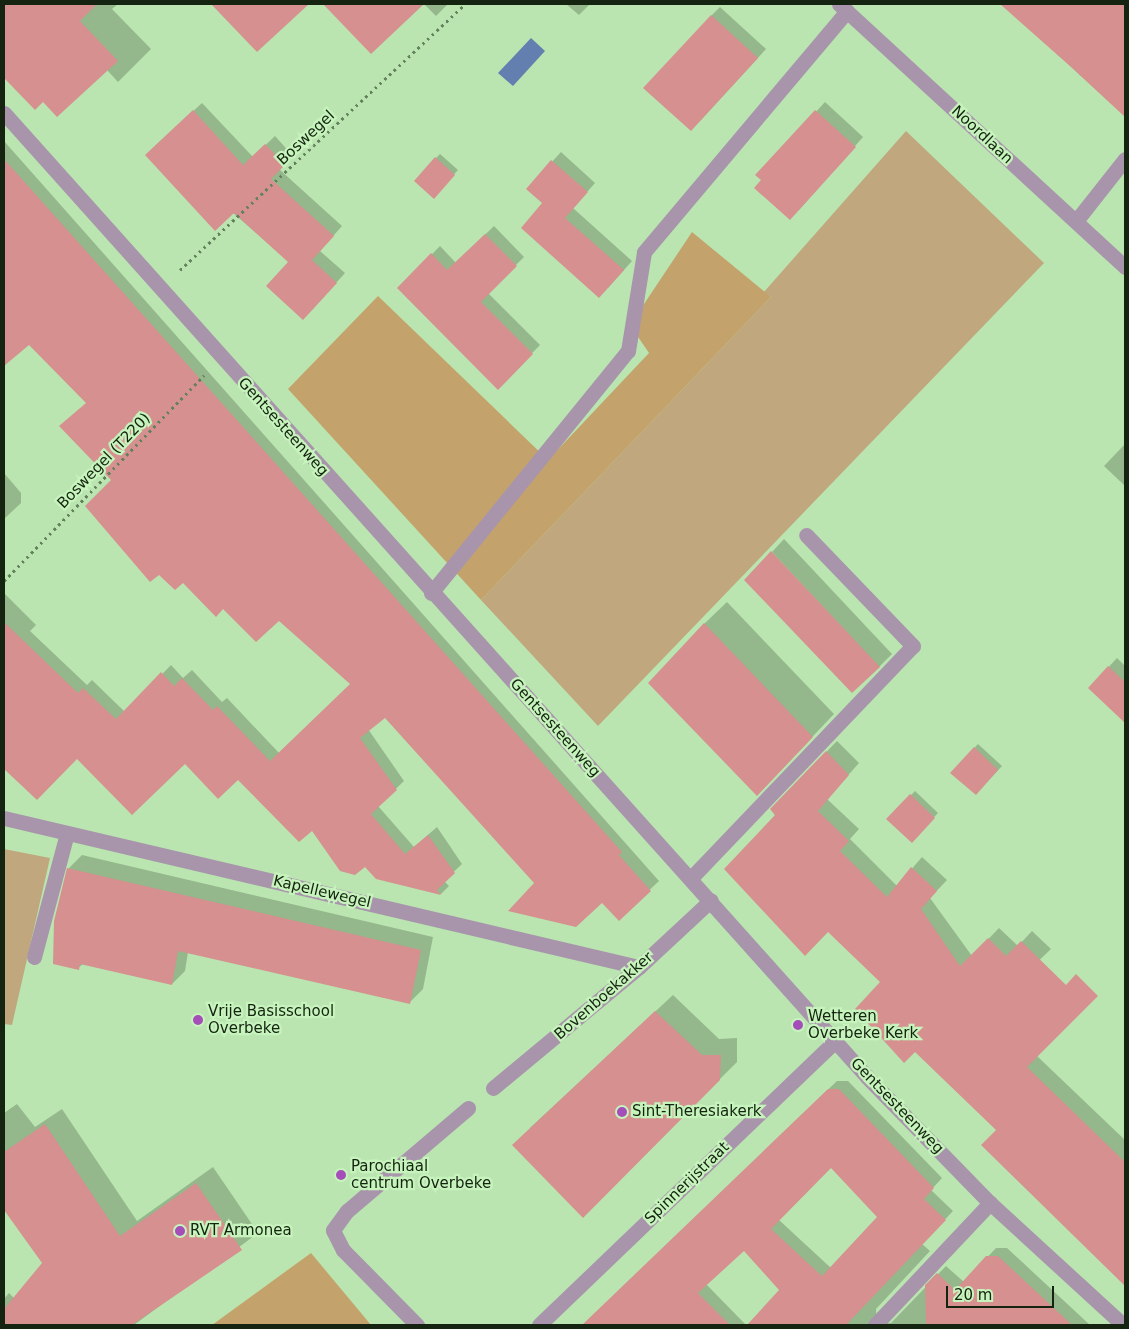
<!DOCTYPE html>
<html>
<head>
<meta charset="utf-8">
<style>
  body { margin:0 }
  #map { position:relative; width:1129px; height:1329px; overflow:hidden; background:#bae5b0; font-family:"DejaVu Sans",sans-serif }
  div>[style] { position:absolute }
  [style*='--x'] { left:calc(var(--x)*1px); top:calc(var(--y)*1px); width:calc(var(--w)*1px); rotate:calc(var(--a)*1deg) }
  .green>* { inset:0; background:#c0a77e }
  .forest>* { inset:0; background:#c3a36b }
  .water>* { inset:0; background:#627fb0 }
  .shadow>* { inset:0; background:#0003 }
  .building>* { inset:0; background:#d5908f }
  .path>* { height:3px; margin-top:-1.5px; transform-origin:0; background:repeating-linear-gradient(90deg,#64815d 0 2.5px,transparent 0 6.5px) }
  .minor>* { height:15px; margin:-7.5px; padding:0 7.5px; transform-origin:7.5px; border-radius:7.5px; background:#a895ac }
  .dots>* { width:14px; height:14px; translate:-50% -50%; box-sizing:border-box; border:2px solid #c7f3bd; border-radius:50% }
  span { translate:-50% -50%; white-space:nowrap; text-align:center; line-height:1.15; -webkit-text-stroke:4.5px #c7f3bd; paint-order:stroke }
  .street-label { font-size:15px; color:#142410 }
  .poi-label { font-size:15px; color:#142410 }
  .left { translate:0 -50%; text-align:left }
  .frame { position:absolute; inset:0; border:5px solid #142410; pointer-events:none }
  .scale { position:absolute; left:946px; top:1286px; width:108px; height:22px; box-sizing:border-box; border:2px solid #142410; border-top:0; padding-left:6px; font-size:15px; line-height:18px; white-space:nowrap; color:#142410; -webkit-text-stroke:4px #c7f3bd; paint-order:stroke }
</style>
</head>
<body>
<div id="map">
  <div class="green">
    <i style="clip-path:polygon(906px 131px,1044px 263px,598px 726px,481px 600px,771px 297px,763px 293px)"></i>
    <i style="clip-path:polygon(4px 849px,50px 858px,12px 1025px,4px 1024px)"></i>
  </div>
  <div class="forest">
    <i style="clip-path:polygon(692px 232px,771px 297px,481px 600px,288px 389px,378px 296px,548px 460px,649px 353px,630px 325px)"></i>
    <i style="clip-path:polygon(311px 1253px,371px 1325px,212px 1325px)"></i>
  </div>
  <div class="water">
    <i style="clip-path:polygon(531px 38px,545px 51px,513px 86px,498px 73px)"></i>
  </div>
  <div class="shadow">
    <i style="clip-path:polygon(4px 4px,118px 4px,112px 9px,151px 49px,118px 82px,107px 70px,43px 100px,19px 9px,4px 19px)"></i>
    <i style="clip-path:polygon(213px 4px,307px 4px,257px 51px)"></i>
    <i style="clip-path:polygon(325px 4px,422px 4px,371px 53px)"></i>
    <i style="clip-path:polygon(424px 4px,448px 4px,436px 16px)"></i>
    <i style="clip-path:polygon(566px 4px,590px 4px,579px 15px)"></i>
    <i style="clip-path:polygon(1002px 4px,1125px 4px,1125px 92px,1113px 105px)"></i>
    <i style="clip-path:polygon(720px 7px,766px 49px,700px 121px,711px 16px)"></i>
    <i style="clip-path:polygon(825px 102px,863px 137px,799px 210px,757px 175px)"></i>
    <i style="clip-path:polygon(202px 103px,253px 157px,275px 136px,293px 156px,279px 169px,342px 226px,320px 251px,345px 273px,312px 310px,289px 261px,155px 146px)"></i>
    <i style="clip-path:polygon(4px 141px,659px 881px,619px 919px,602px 901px,535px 883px,385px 716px,368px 729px,404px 781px,378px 806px,414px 847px,437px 827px,462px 864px,444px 881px,449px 886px,441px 894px,377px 878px,365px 865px,238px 778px,185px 763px,78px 757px,37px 799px,4px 768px,4px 593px,36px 625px,30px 631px,87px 685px,92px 680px,125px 712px,171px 665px,183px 678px,192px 670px,222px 702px,227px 698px,279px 753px,352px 684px,132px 459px,87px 403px,29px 343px,12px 358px,4px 348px)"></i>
    <i style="clip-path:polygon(561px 152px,595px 183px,573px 208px,632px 261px,608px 288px,544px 203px,527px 189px)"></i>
    <i style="clip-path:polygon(440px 154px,458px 170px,438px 193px,436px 158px)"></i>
    <i style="clip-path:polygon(494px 226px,524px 257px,488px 293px,540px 345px,498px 388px,399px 288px,440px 246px,456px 263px)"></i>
    <i style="clip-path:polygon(1125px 444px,1125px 486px,1104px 466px)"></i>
    <i style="clip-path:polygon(4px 473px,21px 493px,21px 503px,4px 519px)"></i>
    <i style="clip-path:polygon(784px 539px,892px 654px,879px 667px,772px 552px)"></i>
    <i style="clip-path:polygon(727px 602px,834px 714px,779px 772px,704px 624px)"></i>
    <i style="clip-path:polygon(1117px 658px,1125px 666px,1125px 721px,1089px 688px)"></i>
    <i style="clip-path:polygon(837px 741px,859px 763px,827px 799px,859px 829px,850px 839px,897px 886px,922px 857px,947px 880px,930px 898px,972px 956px,999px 928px,1018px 946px,1032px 931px,1051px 949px,1026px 973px,1037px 1056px,1125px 1140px,1125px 1282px,983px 1145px,997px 1130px,881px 982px,771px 809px)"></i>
    <i style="clip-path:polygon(978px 744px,1002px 766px,976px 794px,952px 773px)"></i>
    <i style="clip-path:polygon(915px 791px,938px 813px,912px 841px,888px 819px)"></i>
    <i style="clip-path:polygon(82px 855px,433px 937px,423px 989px,410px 1002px,188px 952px,185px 971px,172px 984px,83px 964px,78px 968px,69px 868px)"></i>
    <i style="clip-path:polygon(673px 995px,719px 1039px,737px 1038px,737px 1062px,583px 1216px,530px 1128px)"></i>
    <i style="clip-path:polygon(evenodd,837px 1081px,848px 1081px,942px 1178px,931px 1190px,953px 1211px,922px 1244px,930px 1251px,876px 1309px,877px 1324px,891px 1323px,946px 1266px,964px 1282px,996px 1248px,1007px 1248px,1090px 1325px,748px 1325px,781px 1290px,745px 1249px,706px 1284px,746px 1325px,583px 1325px,837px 1081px,831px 1167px,878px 1217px,831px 1268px,779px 1220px,831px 1167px)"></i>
    <i style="clip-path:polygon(17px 1104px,35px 1127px,62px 1109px,137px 1221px,213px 1167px,258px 1233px,134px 1325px,4px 1325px,4px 1299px,9px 1293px,15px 1299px,44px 1263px,4px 1208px,4px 1113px)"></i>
  </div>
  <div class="building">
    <i style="clip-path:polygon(4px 4px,97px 4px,80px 21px,118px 61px,57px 117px,43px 102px,35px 110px,4px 78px)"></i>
    <i style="clip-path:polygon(211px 4px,309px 4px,257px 52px)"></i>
    <i style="clip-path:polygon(323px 4px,424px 4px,371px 54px)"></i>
    <i style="clip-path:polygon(1000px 4px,1125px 4px,1125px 117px,1070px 66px)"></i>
    <i style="clip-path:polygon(711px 15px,758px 58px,691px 131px,643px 88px)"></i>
    <i style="clip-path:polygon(193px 110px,243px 165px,265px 144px,285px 165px,271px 179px,334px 236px,312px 260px,337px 283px,303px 320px,266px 286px,288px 262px,234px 213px,215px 231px,145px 155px)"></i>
    <i style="clip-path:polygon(815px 110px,856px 147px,790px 220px,754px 188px,761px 180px,755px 175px)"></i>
    <i style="clip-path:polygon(435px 157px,455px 175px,434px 199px,414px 181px)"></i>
    <i style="clip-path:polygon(4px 159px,622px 852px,619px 855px,651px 891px,619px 921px,602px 903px,576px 927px,508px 911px,534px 883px,385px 718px,360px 738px,397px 790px,371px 814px,405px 854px,428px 835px,455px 873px,437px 890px,441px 895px,376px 879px,365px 867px,355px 875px,340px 871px,312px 831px,299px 842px,238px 780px,218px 799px,185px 764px,132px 815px,77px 759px,37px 800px,4px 769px,4px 622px,78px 693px,83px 688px,116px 719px,161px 672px,174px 686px,182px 678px,213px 710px,217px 706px,270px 761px,350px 684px,279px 621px,256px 642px,223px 609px,216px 617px,183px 583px,175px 590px,159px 575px,150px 582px,85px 506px,111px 480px,59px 426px,86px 403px,29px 345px,4px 366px)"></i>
    <i style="clip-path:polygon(551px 160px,588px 192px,565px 218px,624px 270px,599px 298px,521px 228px,542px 203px,526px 189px)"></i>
    <i style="clip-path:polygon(485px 234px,517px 266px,481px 302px,533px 354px,498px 390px,397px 288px,431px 253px,447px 270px)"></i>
    <i style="clip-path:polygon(771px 551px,880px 667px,852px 693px,744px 580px)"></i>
    <i style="clip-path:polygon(704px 623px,813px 737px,757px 796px,648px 683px)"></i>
    <i style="clip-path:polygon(1108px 666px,1125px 682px,1125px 723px,1088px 688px)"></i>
    <i style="clip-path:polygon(974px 747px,998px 770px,976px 795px,950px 773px)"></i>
    <i style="clip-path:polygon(826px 751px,849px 775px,818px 811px,849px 841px,840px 851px,887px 897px,911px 867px,937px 891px,921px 909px,960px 966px,988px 938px,1006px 956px,1021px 941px,1066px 985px,1076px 974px,1098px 996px,1027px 1067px,1125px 1162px,1125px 1286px,981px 1145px,996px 1130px,915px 1052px,904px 1063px,855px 1009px,880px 982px,828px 932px,805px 956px,724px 869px,775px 815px,770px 809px)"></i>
    <i style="clip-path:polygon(910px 794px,935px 818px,912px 843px,886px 819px)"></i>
    <i style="clip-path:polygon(67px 868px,421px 950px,410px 1004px,178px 951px,172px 985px,80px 964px,79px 970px,53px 964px,54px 921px)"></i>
    <i style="clip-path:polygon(655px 1011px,702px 1055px,721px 1055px,720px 1080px,583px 1218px,512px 1145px)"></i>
    <i style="clip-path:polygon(evenodd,828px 1089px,839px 1089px,934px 1188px,924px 1199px,946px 1220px,846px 1325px,747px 1325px,779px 1290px,744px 1251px,698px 1293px,730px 1325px,582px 1325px,828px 1089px,831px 1168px,877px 1217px,822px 1276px,771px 1229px,831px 1168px)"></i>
    <i style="clip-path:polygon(45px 1124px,120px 1236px,196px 1183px,242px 1250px,132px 1325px,4px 1325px,4px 1309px,42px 1263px,4px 1210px,4px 1152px)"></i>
    <i style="clip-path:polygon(986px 1256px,998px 1256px,1072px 1325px,926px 1325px,925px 1285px,937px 1273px,955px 1290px)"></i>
  </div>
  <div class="path">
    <i style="--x:180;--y:270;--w:390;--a:-43"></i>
    <i style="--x:4;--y:581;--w:287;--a:-45.8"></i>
  </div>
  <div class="minor">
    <i style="--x:839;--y:4;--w:389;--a:42.6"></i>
    <i style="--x:4;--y:113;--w:1294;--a:48.16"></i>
    <i style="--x:867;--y:1077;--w:176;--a:45.7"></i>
    <i style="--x:990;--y:1203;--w:180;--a:42.5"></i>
    <i style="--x:1076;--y:221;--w:79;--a:-51.7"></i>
    <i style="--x:431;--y:593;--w:312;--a:-50.9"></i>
    <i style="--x:628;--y:351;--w:100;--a:-80.8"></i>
    <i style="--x:644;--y:252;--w:315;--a:-49.9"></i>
    <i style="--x:4;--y:818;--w:652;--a:13.21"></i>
    <i style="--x:691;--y:878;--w:321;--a:-46.3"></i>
    <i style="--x:913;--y:646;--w:154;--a:-133.9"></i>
    <i style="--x:34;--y:957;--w:128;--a:-75.1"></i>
    <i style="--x:493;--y:1088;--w:190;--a:-39.7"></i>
    <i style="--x:639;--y:967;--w:98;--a:-42.9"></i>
    <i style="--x:417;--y:1325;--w:105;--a:-134.6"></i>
    <i style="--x:343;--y:1250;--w:22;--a:-117"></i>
    <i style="--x:333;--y:1230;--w:24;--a:-54"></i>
    <i style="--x:347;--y:1211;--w:159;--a:-40.4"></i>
    <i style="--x:539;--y:1325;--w:410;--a:-43.8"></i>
    <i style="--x:875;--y:1325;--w:168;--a:-46.7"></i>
  </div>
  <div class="dots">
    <i style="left:198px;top:1020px;background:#a54db9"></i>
    <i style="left:798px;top:1025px;background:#a54db9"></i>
    <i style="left:622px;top:1112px;background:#a54db9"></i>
    <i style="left:341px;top:1175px;background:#a54db9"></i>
    <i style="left:180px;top:1231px;background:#a54db9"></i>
  </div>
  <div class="street-label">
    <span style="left:982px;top:135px;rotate:43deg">Noordlaan</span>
    <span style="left:306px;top:138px;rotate:-43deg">Boswegel</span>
    <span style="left:283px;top:427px;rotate:48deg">Gentsesteenweg</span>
    <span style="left:104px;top:461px;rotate:-46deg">Boswegel (T220)</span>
    <span style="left:555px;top:728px;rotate:48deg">Gentsesteenweg</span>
    <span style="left:322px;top:892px;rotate:13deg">Kapellewegel</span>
    <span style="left:604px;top:996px;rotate:-41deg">Bovenboekakker</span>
    <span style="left:897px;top:1106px;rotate:46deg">Gentsesteenweg</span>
    <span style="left:687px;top:1183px;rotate:-44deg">Spinnerijstraat</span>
  </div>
  <div class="poi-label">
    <span class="left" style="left:208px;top:1020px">Vrije Basisschool<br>Overbeke</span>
    <span class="left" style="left:808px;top:1025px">Wetteren<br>Overbeke Kerk</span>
    <span class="left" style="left:632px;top:1112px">Sint-Theresiakerk</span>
    <span class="left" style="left:351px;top:1175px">Parochiaal<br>centrum Overbeke</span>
    <span class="left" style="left:190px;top:1231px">RVT Armonea</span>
  </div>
  <div class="frame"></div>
  <div class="scale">20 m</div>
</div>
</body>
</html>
